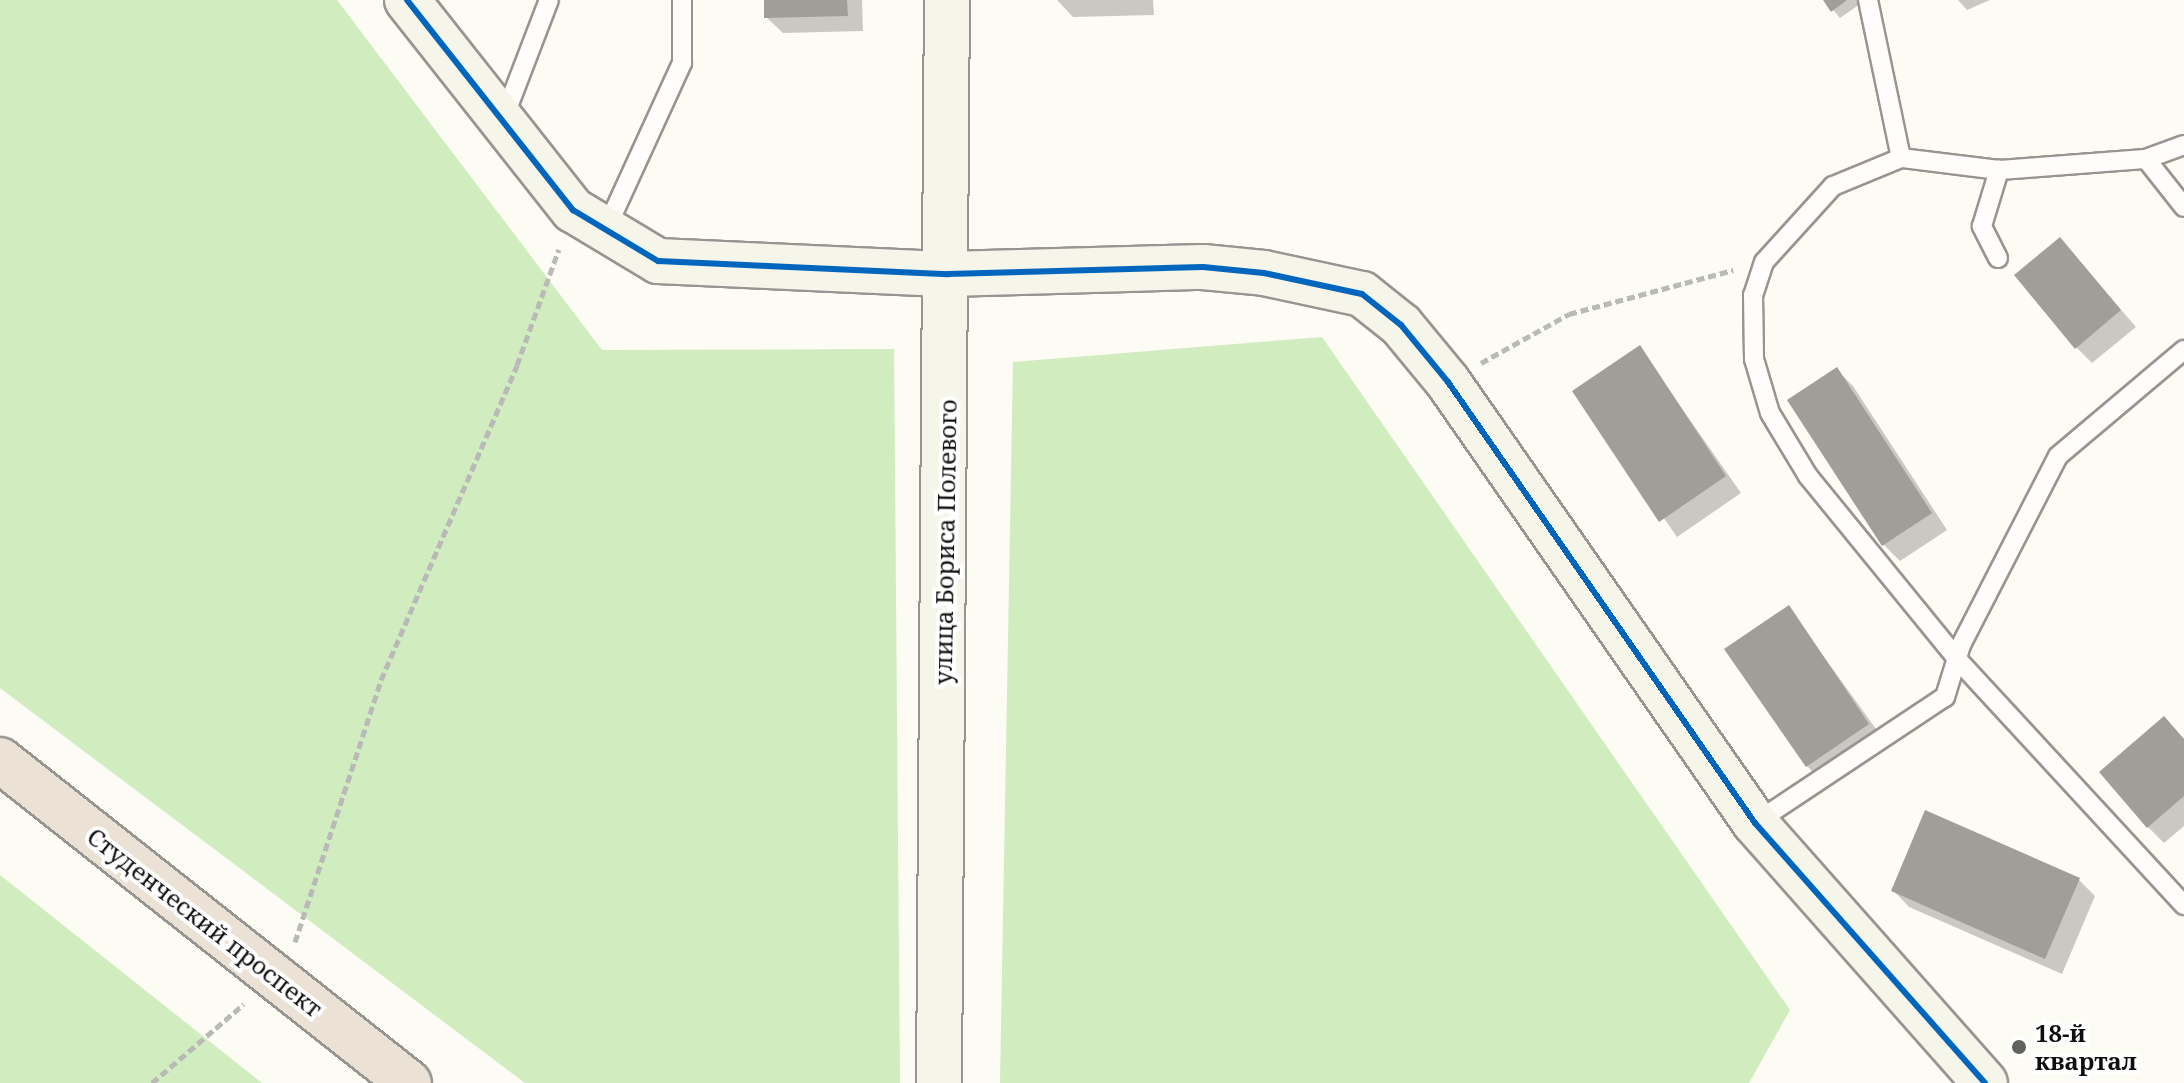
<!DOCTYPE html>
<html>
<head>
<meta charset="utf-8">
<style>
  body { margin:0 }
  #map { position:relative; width:2184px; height:1083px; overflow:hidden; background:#fcfbf4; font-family:"Noto Serif",serif }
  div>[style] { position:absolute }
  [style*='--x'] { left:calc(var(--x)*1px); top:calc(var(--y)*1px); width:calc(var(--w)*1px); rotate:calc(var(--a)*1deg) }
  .forest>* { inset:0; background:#d1ecbf }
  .shadow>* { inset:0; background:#0003 }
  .building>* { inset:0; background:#a09e99 }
  .path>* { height:5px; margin-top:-2.5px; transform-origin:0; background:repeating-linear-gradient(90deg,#b9b9b8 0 8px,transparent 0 12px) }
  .roads { filter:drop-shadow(2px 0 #969592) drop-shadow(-2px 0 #969592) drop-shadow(0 2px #969592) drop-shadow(0 -2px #969592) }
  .lane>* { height:18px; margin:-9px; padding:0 9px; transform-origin:9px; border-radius:9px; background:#fffefd }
  .secondary>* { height:44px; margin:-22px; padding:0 22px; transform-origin:22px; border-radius:22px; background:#f5f5ea }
  .highway>* { height:44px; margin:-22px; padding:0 22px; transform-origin:22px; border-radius:22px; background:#ebe2d5 }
  .bus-1>* { height:6px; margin:-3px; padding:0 3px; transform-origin:3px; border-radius:3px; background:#0065bd }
  .dots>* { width:22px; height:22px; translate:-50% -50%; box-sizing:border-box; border:4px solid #fff; border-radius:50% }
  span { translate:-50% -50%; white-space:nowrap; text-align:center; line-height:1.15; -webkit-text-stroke:8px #fff; paint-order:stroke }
  .street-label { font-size:24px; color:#0f0f0f }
  .poi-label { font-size:24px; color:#0f0f0f; font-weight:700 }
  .left { translate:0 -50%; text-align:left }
</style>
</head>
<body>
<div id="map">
  <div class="forest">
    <i style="clip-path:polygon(0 0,337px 0,602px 350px,894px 349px,900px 1083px,525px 1083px,0 688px)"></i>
    <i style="clip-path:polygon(1322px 337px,1790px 1010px,1749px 1083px,1000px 1083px,1013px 362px)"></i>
    <i style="clip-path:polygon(0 875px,262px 1083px,0 1083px)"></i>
  </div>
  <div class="shadow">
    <i style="clip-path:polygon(766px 0,862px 0,863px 31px,783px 33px,766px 17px)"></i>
    <i style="clip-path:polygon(1153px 0,1154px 15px,1073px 17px,1057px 0)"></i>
    <i style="clip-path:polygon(1825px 0,1860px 0,1860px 4px,1840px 18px)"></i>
    <i style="clip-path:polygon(1958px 0,1990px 0,1967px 10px)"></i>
    <i style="clip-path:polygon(2060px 239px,2136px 327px,2092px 363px,2076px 347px)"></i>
    <i style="clip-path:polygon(1639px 347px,1741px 493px,1677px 537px,1575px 391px)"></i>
    <i style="clip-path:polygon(1837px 370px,1853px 386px,1947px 530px,1900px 561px,1883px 544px)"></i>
    <i style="clip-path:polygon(1788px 607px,1884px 740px,1823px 782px,1807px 766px)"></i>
    <i style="clip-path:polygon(2184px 739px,2184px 826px,2164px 843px,2148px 827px)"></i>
    <i style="clip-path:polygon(2079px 880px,2095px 896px,2062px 974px,1909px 907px,1893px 890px)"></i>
  </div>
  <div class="building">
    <i style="clip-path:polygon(764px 0,847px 0,848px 16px,764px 18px)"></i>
    <i style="clip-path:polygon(1823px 0,1847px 0,1831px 12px)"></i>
    <i style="clip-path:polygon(2060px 237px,2121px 310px,2075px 349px,2014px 275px)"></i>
    <i style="clip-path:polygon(1640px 345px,1726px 476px,1659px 522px,1572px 391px)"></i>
    <i style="clip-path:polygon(1837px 367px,1932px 513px,1882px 546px,1787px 400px)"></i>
    <i style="clip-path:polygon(1789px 605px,1869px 724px,1806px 767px,1724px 649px)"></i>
    <i style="clip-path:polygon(2164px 716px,2184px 739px,2184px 796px,2147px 828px,2099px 772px)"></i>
    <i style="clip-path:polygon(1925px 810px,2080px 878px,2045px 959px,1891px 891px)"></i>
  </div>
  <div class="path">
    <i style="--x:1481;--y:363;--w:101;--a:-29.1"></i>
    <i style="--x:1569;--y:314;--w:170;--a:-15"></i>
    <i style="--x:295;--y:942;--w:276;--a:-71.8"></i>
    <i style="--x:381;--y:680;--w:343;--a:-66.6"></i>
    <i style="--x:517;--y:365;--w:123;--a:-70.1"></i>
    <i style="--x:152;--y:1083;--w:121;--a:-40.7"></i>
  </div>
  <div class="roads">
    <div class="lane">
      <i style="--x:1868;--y:0;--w:161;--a:78.2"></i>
      <i style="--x:504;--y:117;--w:125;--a:-69"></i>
      <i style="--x:2184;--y:145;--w:40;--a:159.8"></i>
      <i style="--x:2146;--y:159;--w:61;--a:51.6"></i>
      <i style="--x:1999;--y:170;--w:99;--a:-173"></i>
      <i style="--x:1901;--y:158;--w:74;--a:157.6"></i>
      <i style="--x:1833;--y:186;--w:103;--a:132.2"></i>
      <i style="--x:1764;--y:262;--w:35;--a:108"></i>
      <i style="--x:1753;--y:295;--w:64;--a:89.1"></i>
      <i style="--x:1754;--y:359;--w:56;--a:73.5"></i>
      <i style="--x:1770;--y:413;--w:74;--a:58.9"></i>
      <i style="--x:1808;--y:476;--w:236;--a:50.8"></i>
      <i style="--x:1957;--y:659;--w:335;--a:47.3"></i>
      <i style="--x:606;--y:229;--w:183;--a:-65.4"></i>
      <i style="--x:682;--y:63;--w:63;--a:-90"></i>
      <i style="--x:1998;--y:258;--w:36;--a:-117"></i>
      <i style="--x:1982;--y:226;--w:59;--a:-73.1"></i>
      <i style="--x:1999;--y:170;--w:147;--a:-4.3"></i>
      <i style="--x:1755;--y:823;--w:228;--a:-33.6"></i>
      <i style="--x:1945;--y:697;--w:54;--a:-72.9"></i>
      <i style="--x:1961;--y:645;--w:212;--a:-62.8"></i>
      <i style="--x:2058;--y:456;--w:165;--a:-40.1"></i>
    </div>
    <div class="secondary">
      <i style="--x:407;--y:0;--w:268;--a:51.7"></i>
      <i style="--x:573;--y:210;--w:99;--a:31"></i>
      <i style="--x:658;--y:261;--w:290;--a:2.6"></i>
      <i style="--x:948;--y:274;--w:255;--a:-1.6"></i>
      <i style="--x:1203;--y:267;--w:61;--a:5.6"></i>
      <i style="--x:1264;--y:273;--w:100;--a:12.1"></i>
      <i style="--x:1362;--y:294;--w:50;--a:38.5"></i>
      <i style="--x:1401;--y:325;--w:74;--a:50.5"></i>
      <i style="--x:1448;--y:382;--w:537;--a:55.16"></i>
      <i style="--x:1755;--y:823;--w:347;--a:48.5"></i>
      <i style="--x:939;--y:1083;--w:1083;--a:-89.58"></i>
    </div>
    <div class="highway">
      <i style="--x:0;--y:760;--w:521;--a:38.3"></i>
    </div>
  </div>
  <div class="bus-1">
    <i style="--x:407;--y:0;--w:268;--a:51.7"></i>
    <i style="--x:573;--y:210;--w:99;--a:31"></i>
    <i style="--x:658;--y:261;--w:290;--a:2.6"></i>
    <i style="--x:948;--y:274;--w:255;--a:-1.6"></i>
    <i style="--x:1203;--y:267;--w:61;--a:5.6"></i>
    <i style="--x:1264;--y:273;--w:100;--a:12.1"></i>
    <i style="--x:1362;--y:294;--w:50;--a:38.5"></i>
    <i style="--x:1401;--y:325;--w:74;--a:50.5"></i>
    <i style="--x:1448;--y:382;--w:537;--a:55.16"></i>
    <i style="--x:1755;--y:823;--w:347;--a:48.5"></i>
  </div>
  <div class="dots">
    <i style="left:2019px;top:1047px;background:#62625f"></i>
  </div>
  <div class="street-label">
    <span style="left:945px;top:542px;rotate:-89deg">улица Бориса Полевого</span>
    <span style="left:205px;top:922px;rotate:38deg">Студенческий проспект</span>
  </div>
  <div class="poi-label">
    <span class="left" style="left:2035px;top:1047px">18-й<br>квартал</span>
  </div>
</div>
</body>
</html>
